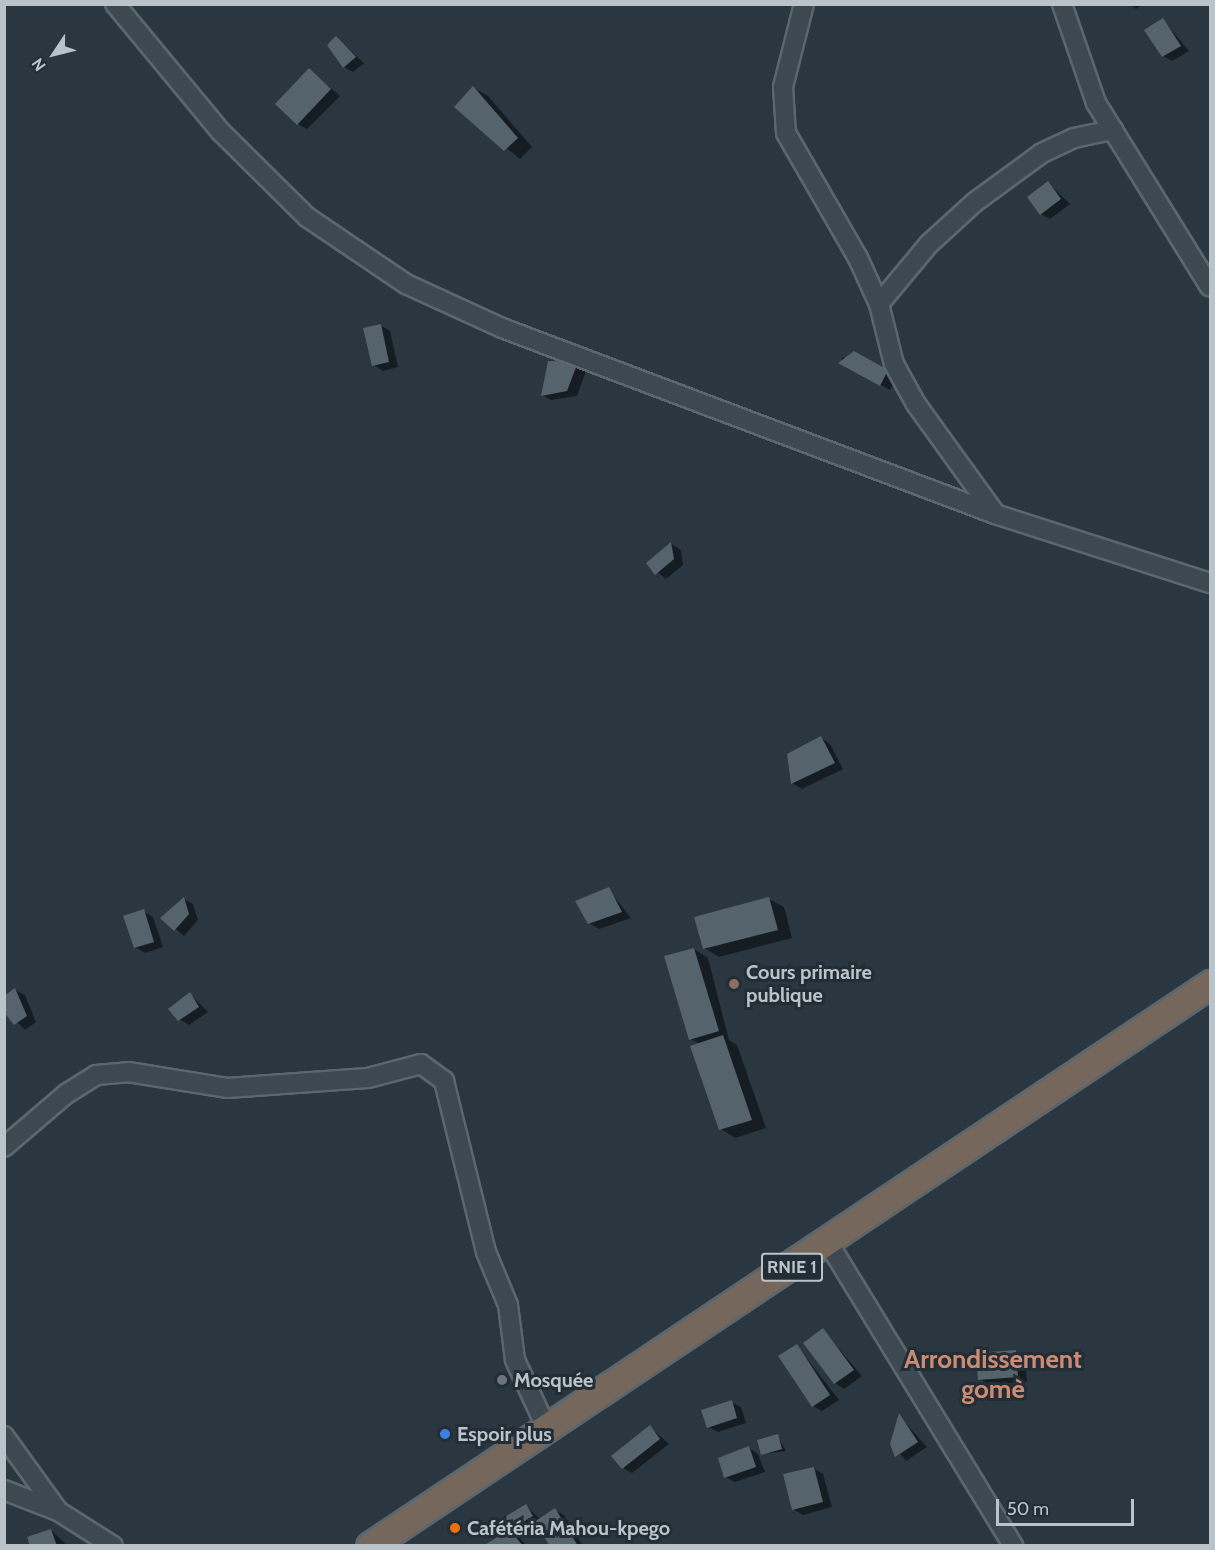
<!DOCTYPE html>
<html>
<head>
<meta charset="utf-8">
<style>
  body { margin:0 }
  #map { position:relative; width:1215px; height:1550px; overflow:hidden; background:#2a3740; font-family:Cabin,sans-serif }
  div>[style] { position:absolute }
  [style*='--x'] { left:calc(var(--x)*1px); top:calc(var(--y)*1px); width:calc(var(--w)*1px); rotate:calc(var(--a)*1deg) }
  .shadow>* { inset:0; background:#0007 }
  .building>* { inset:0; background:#55646c }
  .roads { filter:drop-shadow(2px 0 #5b666d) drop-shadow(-2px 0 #5b666d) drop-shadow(0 2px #5b666d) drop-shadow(0 -2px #5b666d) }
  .minor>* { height:18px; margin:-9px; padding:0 9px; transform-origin:9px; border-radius:9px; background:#3d4850 }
  .highway>* { height:27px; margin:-13.5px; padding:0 13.5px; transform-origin:13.5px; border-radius:13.5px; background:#75675b }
  .dots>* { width:16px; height:16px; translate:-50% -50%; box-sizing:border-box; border:3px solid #222d35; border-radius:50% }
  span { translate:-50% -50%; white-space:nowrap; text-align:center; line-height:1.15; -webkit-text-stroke:6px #222d35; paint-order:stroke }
  .shield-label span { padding:2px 4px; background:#222d35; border:2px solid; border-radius:4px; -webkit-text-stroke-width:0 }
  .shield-label { font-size:18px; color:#bac3ca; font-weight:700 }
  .poi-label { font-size:20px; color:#bac3ca; font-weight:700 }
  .left { translate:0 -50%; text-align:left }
  .district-label { font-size:26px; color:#cb8b74; font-weight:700 }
  .frame { position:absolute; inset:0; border:6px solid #bac3ca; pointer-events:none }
  .north { position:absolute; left:24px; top:24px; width:60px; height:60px; -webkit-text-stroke:4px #222d35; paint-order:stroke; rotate:235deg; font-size:16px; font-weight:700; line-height:24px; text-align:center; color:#bac3ca }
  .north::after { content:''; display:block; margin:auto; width:21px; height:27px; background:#bac3ca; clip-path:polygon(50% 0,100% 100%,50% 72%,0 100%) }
  .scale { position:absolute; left:996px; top:1499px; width:138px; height:27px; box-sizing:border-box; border:3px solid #bac3ca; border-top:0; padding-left:8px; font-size:18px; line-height:21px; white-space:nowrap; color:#bac3ca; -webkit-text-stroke:4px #222d35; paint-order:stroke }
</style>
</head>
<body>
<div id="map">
  <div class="shadow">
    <i style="clip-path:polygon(1130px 4px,1143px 4px,1136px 9px)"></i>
    <i style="clip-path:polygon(1163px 20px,1189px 51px,1172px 61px,1163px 56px)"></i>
    <i style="clip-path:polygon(336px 38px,364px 63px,353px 72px,344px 67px)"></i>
    <i style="clip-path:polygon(309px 70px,340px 96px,307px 129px,298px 124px)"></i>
    <i style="clip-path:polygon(474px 88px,488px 96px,532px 147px,520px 159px,456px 107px)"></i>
    <i style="clip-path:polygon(1048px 183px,1070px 204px,1050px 219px,1041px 214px)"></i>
    <i style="clip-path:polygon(380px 325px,390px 331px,398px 367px,383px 371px,374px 365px)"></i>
    <i style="clip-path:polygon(855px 353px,897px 376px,890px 390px,840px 362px,843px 357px,851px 361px)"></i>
    <i style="clip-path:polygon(577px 363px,587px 368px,577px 396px,551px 400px,542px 395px)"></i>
    <i style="clip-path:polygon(672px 544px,681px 550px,683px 565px,666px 579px,648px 564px)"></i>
    <i style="clip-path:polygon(821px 738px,830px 744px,843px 769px,802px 789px,792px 783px)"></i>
    <i style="clip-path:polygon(608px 889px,631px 918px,599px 929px,589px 923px)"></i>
    <i style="clip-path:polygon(184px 899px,193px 904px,198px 920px,184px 936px,163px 918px)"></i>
    <i style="clip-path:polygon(769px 899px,784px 907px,792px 938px,719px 957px,704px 948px)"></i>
    <i style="clip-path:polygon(143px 911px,153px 917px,163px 947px,145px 953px,135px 947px)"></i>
    <i style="clip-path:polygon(694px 949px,708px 958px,729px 1040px,737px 1045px,766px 1128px,735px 1138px,721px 1129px,700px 1044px,691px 1039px)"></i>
    <i style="clip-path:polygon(15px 990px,25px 995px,36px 1022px,25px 1030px,4px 1009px)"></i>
    <i style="clip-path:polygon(190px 994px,208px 1012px,189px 1025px,179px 1019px)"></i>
    <i style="clip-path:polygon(823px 1330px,862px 1376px,844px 1389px,835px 1383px)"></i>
    <i style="clip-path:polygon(797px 1346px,839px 1400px,822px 1411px,813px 1406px)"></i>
    <i style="clip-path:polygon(1016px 1352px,1025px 1357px,1027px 1382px,989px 1384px,979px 1379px)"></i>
    <i style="clip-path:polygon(731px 1402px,741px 1407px,746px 1423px,718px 1432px,708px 1427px)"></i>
    <i style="clip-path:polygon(899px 1416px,927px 1447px,906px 1461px,892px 1444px)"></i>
    <i style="clip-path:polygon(650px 1427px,669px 1444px,632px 1473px,623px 1468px)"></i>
    <i style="clip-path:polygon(777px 1435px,786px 1451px,762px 1454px)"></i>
    <i style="clip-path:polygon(749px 1448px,758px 1454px,765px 1472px,735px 1482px,725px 1477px)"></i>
    <i style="clip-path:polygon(813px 1468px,823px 1474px,832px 1507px,803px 1515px,793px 1509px)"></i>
    <i style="clip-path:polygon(526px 1506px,540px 1519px,555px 1510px,564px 1515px,583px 1546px,551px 1546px,537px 1524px,518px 1536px,527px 1546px,486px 1546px,509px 1531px,502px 1520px)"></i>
    <i style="clip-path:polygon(51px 1530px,68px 1546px,31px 1546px)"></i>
  </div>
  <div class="building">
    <i style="clip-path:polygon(1163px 18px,1181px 46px,1162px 57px,1144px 30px)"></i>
    <i style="clip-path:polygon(336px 36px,356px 57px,343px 68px,327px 45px)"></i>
    <i style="clip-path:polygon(309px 68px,331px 89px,297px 125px,275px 104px)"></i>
    <i style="clip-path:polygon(473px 86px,518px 138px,504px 151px,454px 107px)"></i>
    <i style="clip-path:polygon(1048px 181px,1061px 199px,1040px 215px,1027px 197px)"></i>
    <i style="clip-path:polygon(381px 324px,389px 362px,372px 366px,363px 328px)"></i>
    <i style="clip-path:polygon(854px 351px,888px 370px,880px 386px,838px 363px)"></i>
    <i style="clip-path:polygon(548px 361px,578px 362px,567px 391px,541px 396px)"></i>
    <i style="clip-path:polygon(671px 542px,674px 559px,655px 575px,646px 563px)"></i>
    <i style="clip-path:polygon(821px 736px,835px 763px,791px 784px,787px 754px)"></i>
    <i style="clip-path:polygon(609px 887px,622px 912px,588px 924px,575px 901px)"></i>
    <i style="clip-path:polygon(184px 897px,189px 914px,174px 931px,160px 918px)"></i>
    <i style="clip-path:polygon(769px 897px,778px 930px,703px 949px,694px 917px)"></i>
    <i style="clip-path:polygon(144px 909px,154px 942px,134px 948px,123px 916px)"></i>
    <i style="clip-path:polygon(694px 948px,719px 1031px,689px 1040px,664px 956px)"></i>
    <i style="clip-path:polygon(15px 988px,27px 1016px,14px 1025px,4px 1012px,4px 996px)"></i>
    <i style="clip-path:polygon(190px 992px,199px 1007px,178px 1021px,168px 1009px)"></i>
    <i style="clip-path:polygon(723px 1035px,752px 1120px,719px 1130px,690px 1046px)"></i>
    <i style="clip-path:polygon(823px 1328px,854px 1370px,834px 1384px,803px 1343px)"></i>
    <i style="clip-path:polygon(797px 1344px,830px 1395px,812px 1407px,778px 1356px)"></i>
    <i style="clip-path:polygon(1016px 1350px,1018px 1377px,978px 1380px,976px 1353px)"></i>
    <i style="clip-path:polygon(732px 1400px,737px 1418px,707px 1428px,701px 1410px)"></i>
    <i style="clip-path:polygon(899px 1413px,918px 1442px,895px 1457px,890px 1444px)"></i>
    <i style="clip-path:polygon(650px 1425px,660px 1439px,622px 1469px,611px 1456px)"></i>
    <i style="clip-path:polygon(778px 1434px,782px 1449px,761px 1455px,757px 1440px)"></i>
    <i style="clip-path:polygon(749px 1446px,756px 1467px,724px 1478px,718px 1458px)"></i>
    <i style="clip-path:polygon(814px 1467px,823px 1502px,792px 1510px,783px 1474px)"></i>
    <i style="clip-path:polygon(526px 1504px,533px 1516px,510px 1530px,523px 1546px,483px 1546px,507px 1531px,500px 1520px)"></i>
    <i style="clip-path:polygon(555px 1508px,578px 1546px,550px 1546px,534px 1522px)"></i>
    <i style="clip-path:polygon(51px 1529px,57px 1546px,30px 1546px,27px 1537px)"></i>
  </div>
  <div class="roads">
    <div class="minor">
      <i style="--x:115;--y:4;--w:166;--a:50.4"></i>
      <i style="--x:221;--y:132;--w:121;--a:44.7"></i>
      <i style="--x:307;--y:217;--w:120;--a:34.1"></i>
      <i style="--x:406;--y:284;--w:106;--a:24.6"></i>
      <i style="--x:502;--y:328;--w:527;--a:20.67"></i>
      <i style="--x:995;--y:514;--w:226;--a:17.8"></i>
      <i style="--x:804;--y:4;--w:86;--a:104.2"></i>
      <i style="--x:783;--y:87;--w:46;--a:86.3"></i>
      <i style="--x:786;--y:133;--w:144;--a:60.1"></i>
      <i style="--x:858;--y:258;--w:51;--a:65.5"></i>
      <i style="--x:879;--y:304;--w:62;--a:76"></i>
      <i style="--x:894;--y:364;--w:46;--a:61.2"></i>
      <i style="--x:916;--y:404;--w:133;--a:54.2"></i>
      <i style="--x:1062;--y:4;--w:105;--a:71"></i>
      <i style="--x:1096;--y:103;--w:216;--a:58.2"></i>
      <i style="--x:879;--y:304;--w:78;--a:-50.2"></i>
      <i style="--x:929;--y:244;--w:62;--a:-42.4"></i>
      <i style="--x:975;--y:202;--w:83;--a:-36.2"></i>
      <i style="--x:1042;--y:153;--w:35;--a:-25"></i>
      <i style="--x:1074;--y:138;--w:40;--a:-12"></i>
      <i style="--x:4;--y:1147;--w:82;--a:-40.5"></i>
      <i style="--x:66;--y:1094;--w:36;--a:-32"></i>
      <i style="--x:96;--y:1075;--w:32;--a:-5"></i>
      <i style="--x:128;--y:1072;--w:100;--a:9.2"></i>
      <i style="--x:227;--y:1088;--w:141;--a:-4.1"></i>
      <i style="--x:368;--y:1078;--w:55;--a:-14.8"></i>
      <i style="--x:421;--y:1064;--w:29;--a:36"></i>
      <i style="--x:444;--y:1081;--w:176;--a:76.2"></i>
      <i style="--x:486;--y:1252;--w:57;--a:67.5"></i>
      <i style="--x:508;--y:1305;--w:55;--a:82.7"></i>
      <i style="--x:515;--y:1360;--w:74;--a:65.2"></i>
      <i style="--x:829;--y:1244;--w:354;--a:58.6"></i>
      <i style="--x:4;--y:1436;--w:92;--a:54.2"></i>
      <i style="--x:58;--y:1511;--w:65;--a:32.5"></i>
      <i style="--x:4;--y:1490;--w:58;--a:21.3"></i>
    </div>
    <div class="highway">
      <i style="--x:370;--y:1546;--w:1011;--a:-33.78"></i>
    </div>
  </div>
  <div class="dots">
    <i style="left:734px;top:984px;background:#8d6e63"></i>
    <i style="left:502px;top:1380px;background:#6b7280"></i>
    <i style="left:445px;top:1434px;background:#3f7fe0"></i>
    <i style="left:455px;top:1528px;background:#e8710a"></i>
  </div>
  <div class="shield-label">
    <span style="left:792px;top:1267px">RNIE 1</span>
  </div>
  <div class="poi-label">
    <span class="left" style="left:746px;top:984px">Cours primaire<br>publique</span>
    <span class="left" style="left:514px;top:1380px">Mosquée</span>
    <span class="left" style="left:457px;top:1434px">Espoir plus</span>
    <span class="left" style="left:467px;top:1528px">Cafétéria Mahou-kpego</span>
  </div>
  <div class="district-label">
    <span style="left:993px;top:1375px">Arrondissement<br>gomè</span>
  </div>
  <div class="frame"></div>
  <div class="north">N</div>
  <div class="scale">50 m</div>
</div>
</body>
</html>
